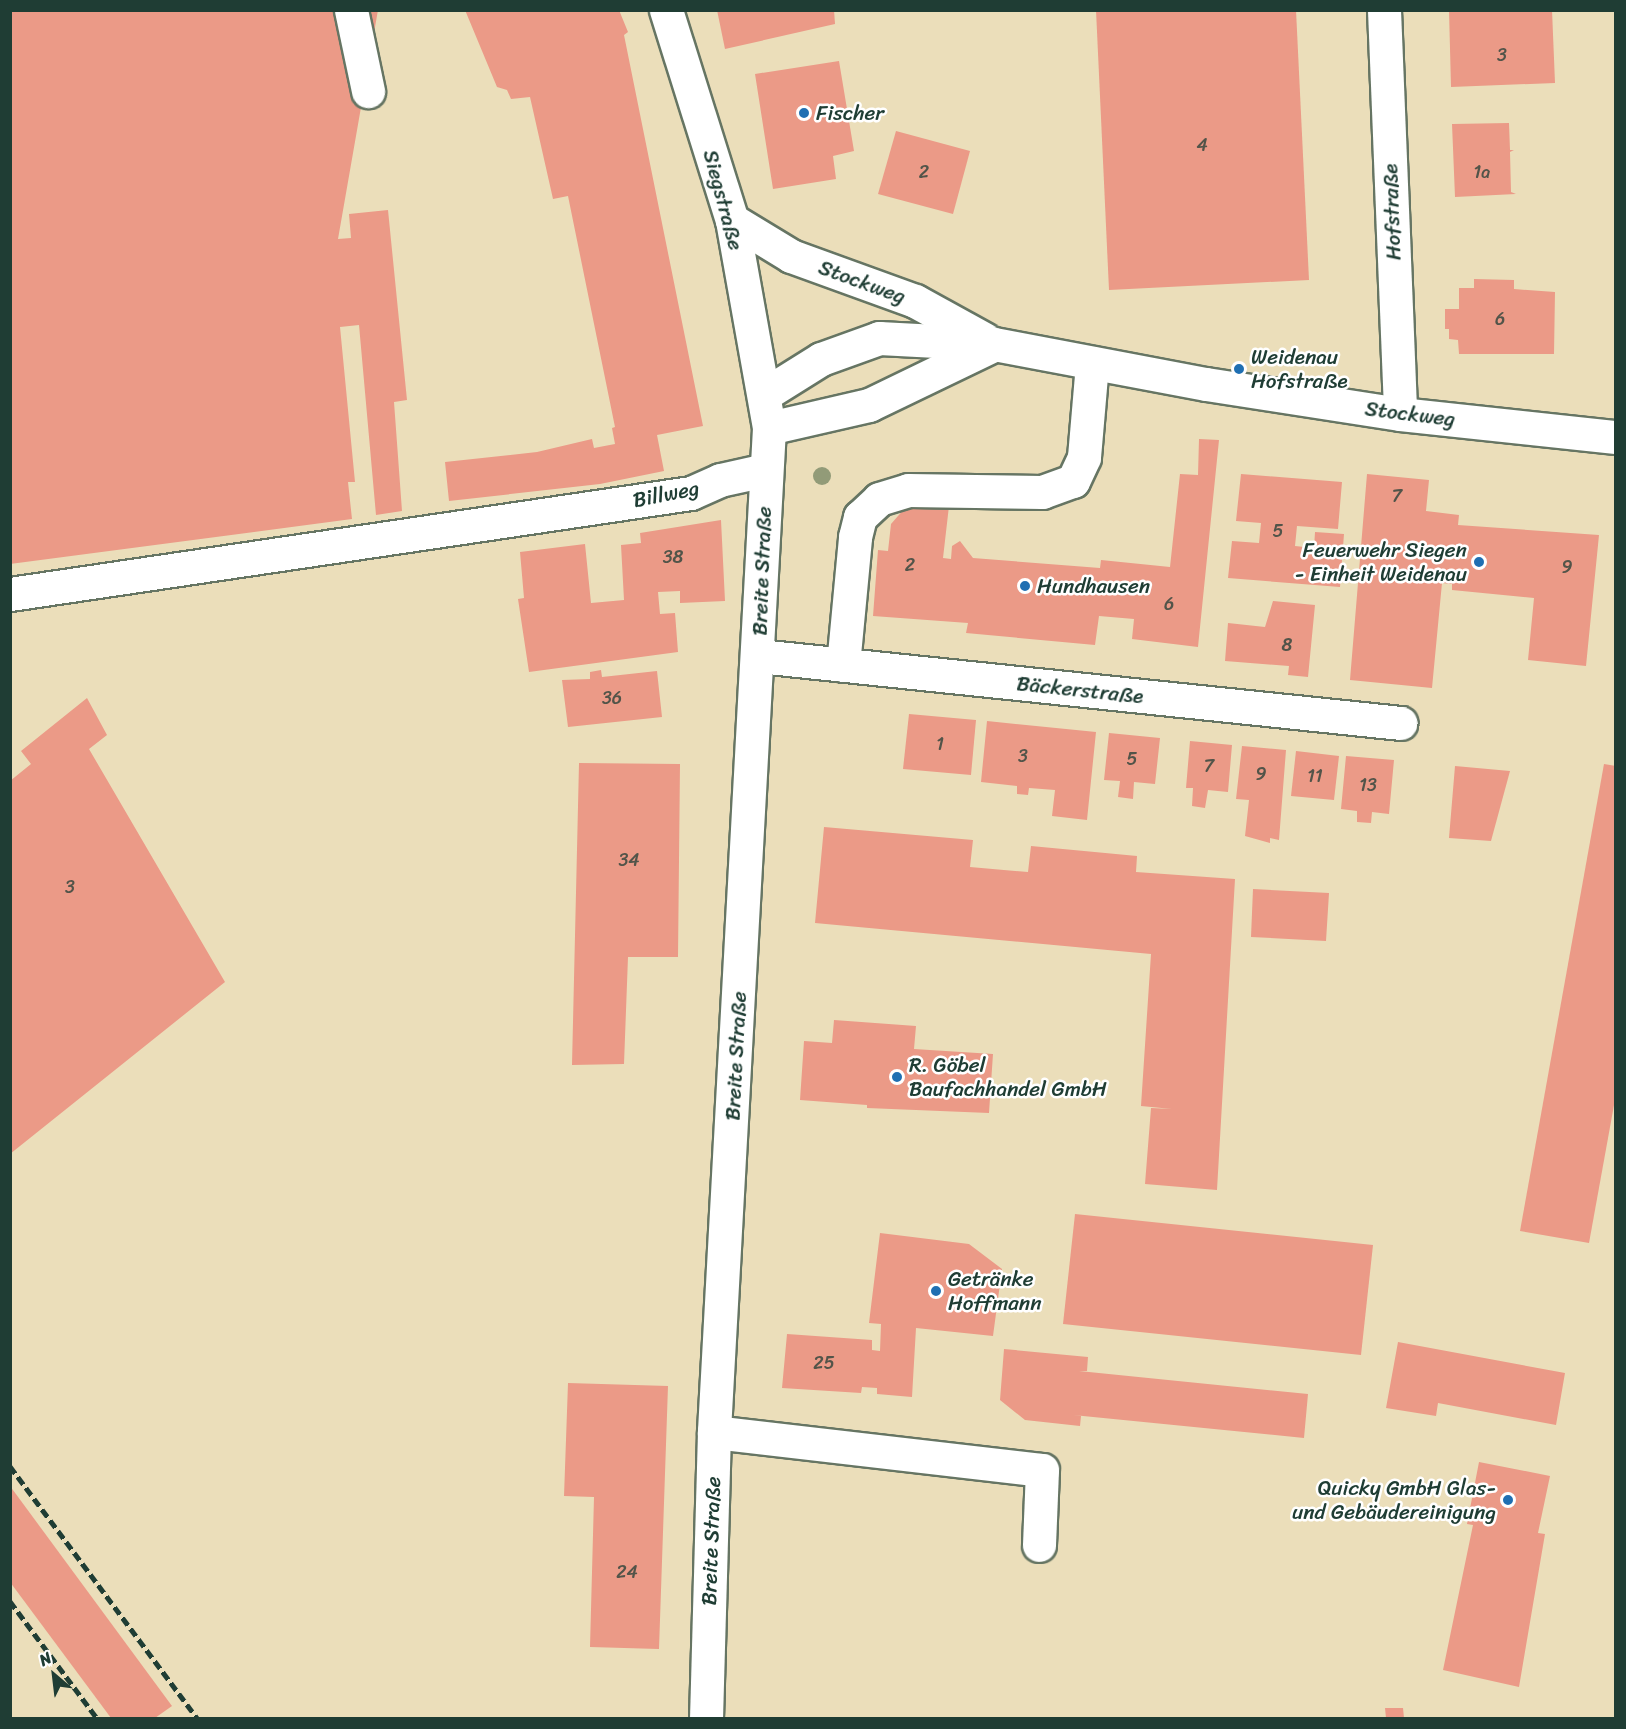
<!DOCTYPE html>
<html>
<head>
<meta charset="utf-8">
<style>
  body { margin:0 }
  #map { position:relative; width:1626px; height:1729px; overflow:hidden; background:#ebdeba; font-family:Sriracha,sans-serif }
  div>[style] { position:absolute }
  [style*='--x'] { left:calc(var(--x)*1px); top:calc(var(--y)*1px); width:calc(var(--w)*1px); rotate:calc(var(--a)*1deg) }
  .building>* { inset:0; background:#eb9a87 }
  .roads { filter:drop-shadow(2px 0 #667563) drop-shadow(-2px 0 #667563) drop-shadow(0 2px #667563) drop-shadow(0 -2px #667563) }
  .minor>* { height:33px; margin:-16.5px; padding:0 16.5px; transform-origin:16.5px; border-radius:16.5px; background:#fff }
  .rail>* { height:4.5px; margin-top:-2.25px; transform-origin:0; background:repeating-linear-gradient(90deg,#1f3d34 0 9px,transparent 0 13.5px) }
  .trees>* { width:18px; height:18px; margin:-9px; border-radius:50%; background:#929b78 }
  .dots>* { width:16px; height:16px; translate:-50% -50%; box-sizing:border-box; border:3px solid #fff; border-radius:50% }
  span { translate:-50% -50%; white-space:nowrap; text-align:center; line-height:1.15; -webkit-text-stroke:5px #fff; paint-order:stroke }
  .number-label { font-size:18px; color:#525449 }
  .number-label span { -webkit-text-stroke-width:0 }
  .poi-label { font-size:21px; color:#1f3d34 }
  .left { translate:0 -50%; text-align:left }
  .right { translate:-100% -50%; text-align:right }
  .street-label { font-size:21px; color:#1f3d34 }
  .frame { position:absolute; inset:0; border:12px solid #1f3d34; pointer-events:none }
  .north { position:absolute; left:24px; top:1645px; width:60px; height:60px; -webkit-text-stroke:4px #fff; paint-order:stroke; rotate:332deg; font-size:16px; font-weight:700; line-height:24px; text-align:center; color:#1f3d34 }
  .north::after { content:''; display:block; margin:auto; width:21px; height:27px; background:#1f3d34; clip-path:polygon(50% 0,100% 100%,50% 72%,0 100%) }
</style>
</head>
<body>
<div id="map">
  <div class="building">
    <i style="clip-path:polygon(10px 10px,378px 10px,338px 239px,351px 238px,349px 214px,388px 210px,407px 400px,394px 402px,402px 511px,376px 515px,359px 325px,340px 327px,355px 482px,348px 482px,352px 519px,10px 564px)"></i>
    <i style="clip-path:polygon(465px 10px,619px 10px,628px 32px,624px 35px,703px 426px,657px 435px,664px 471px,600px 484px,449px 501px,445px 462px,537px 452px,592px 439px,594px 448px,615px 444px,612px 428px,615px 427px,568px 196px,553px 199px,530px 97px,511px 99px,507px 90px,497px 87px)"></i>
    <i style="clip-path:polygon(717px 10px,834px 10px,835px 24px,725px 49px)"></i>
    <i style="clip-path:polygon(1096px 10px,1296px 10px,1309px 280px,1109px 290px)"></i>
    <i style="clip-path:polygon(1449px 10px,1552px 10px,1555px 83px,1451px 87px)"></i>
    <i style="clip-path:polygon(839px 61px,854px 151px,833px 156px,836px 179px,773px 189px,755px 74px)"></i>
    <i style="clip-path:polygon(1509px 123px,1510px 150px,1514px 150px,1510px 152px,1511px 192px,1516px 194px,1455px 197px,1452px 124px)"></i>
    <i style="clip-path:polygon(896px 131px,970px 151px,953px 214px,878px 194px)"></i>
    <i style="clip-path:polygon(1474px 279px,1514px 280px,1514px 289px,1555px 292px,1554px 354px,1459px 354px,1458px 340px,1449px 339px,1449px 329px,1445px 329px,1445px 309px,1459px 309px,1459px 288px,1474px 288px)"></i>
    <i style="clip-path:polygon(1199px 439px,1219px 440px,1198px 647px,1132px 639px,1134px 619px,1099px 616px,1095px 645px,966px 633px,968px 623px,873px 616px,878px 550px,888px 551px,891px 524px,905px 508px,949px 506px,943px 558px,951px 559px,952px 546px,960px 541px,973px 558px,1100px 568px,1101px 560px,1170px 567px,1180px 474px,1198px 475px)"></i>
    <i style="clip-path:polygon(1241px 474px,1342px 482px,1338px 529px,1297px 526px,1295px 546px,1314px 548px,1315px 532px,1344px 534px,1340px 587px,1228px 578px,1232px 541px,1259px 543px,1261px 523px,1236px 521px)"></i>
    <i style="clip-path:polygon(1367px 474px,1429px 480px,1426px 511px,1459px 515px,1458px 525px,1599px 535px,1586px 666px,1528px 660px,1534px 598px,1452px 590px,1452px 584px,1442px 583px,1432px 688px,1350px 680px)"></i>
    <i style="clip-path:polygon(721px 520px,725px 601px,680px 603px,680px 591px,658px 592px,660px 614px,675px 613px,678px 652px,529px 672px,518px 599px,524px 598px,520px 552px,585px 544px,591px 603px,624px 600px,621px 545px,641px 543px,640px 533px)"></i>
    <i style="clip-path:polygon(1273px 601px,1315px 605px,1308px 677px,1288px 675px,1289px 666px,1225px 661px,1228px 623px,1265px 627px)"></i>
    <i style="clip-path:polygon(601px 670px,602px 677px,657px 671px,662px 717px,568px 727px,562px 680px,590px 679px,590px 672px)"></i>
    <i style="clip-path:polygon(87px 698px,107px 735px,89px 749px,225px 982px,10px 1154px,10px 781px,31px 764px,21px 751px)"></i>
    <i style="clip-path:polygon(909px 714px,976px 720px,971px 775px,903px 769px)"></i>
    <i style="clip-path:polygon(987px 721px,1096px 732px,1087px 820px,1052px 816px,1055px 790px,1029px 788px,1028px 795px,1017px 794px,1017px 786px,981px 782px)"></i>
    <i style="clip-path:polygon(1109px 733px,1160px 738px,1155px 784px,1134px 782px,1133px 799px,1118px 797px,1120px 781px,1104px 780px)"></i>
    <i style="clip-path:polygon(1190px 741px,1232px 745px,1228px 792px,1208px 790px,1205px 808px,1192px 806px,1193px 788px,1186px 788px)"></i>
    <i style="clip-path:polygon(1242px 746px,1286px 750px,1279px 840px,1270px 838px,1270px 843px,1245px 836px,1249px 800px,1236px 799px)"></i>
    <i style="clip-path:polygon(1296px 751px,1339px 756px,1334px 800px,1291px 796px)"></i>
    <i style="clip-path:polygon(1346px 756px,1394px 760px,1389px 814px,1372px 812px,1371px 823px,1357px 822px,1357px 811px,1341px 809px)"></i>
    <i style="clip-path:polygon(579px 763px,680px 764px,678px 957px,628px 957px,624px 1064px,572px 1065px)"></i>
    <i style="clip-path:polygon(1604px 764px,1616px 766px,1616px 1094px,1589px 1243px,1520px 1231px)"></i>
    <i style="clip-path:polygon(1455px 766px,1510px 771px,1491px 841px,1449px 838px)"></i>
    <i style="clip-path:polygon(824px 827px,973px 840px,970px 867px,1028px 872px,1031px 846px,1137px 856px,1136px 872px,1235px 879px,1217px 1190px,1145px 1184px,1151px 1108px,1172px 1109px,1141px 1106px,1151px 954px,815px 923px)"></i>
    <i style="clip-path:polygon(1253px 889px,1329px 893px,1326px 941px,1251px 937px)"></i>
    <i style="clip-path:polygon(834px 1020px,916px 1026px,914px 1049px,993px 1054px,989px 1113px,867px 1108px,867px 1105px,800px 1100px,804px 1041px,832px 1043px)"></i>
    <i style="clip-path:polygon(1075px 1214px,1373px 1245px,1361px 1355px,1063px 1324px)"></i>
    <i style="clip-path:polygon(880px 1233px,969px 1244px,1002px 1269px,993px 1336px,916px 1328px,912px 1397px,877px 1394px,877px 1388px,862px 1387px,861px 1393px,782px 1388px,787px 1334px,872px 1340px,872px 1350px,880px 1351px,881px 1324px,869px 1323px)"></i>
    <i style="clip-path:polygon(1398px 1342px,1565px 1373px,1556px 1425px,1438px 1403px,1436px 1416px,1386px 1408px)"></i>
    <i style="clip-path:polygon(1004px 1349px,1088px 1357px,1087px 1371px,1079px 1371px,1308px 1394px,1304px 1438px,1073px 1415px,1081px 1416px,1080px 1426px,1025px 1420px,1000px 1400px)"></i>
    <i style="clip-path:polygon(568px 1383px,668px 1386px,659px 1649px,590px 1647px,594px 1497px,564px 1496px)"></i>
    <i style="clip-path:polygon(1479px 1462px,1550px 1476px,1538px 1533px,1545px 1534px,1519px 1687px,1443px 1670px,1473px 1525px,1467px 1524px)"></i>
    <i style="clip-path:polygon(10px 1486px,172px 1706px,155px 1718px,111px 1718px,10px 1582px)"></i>
    <i style="clip-path:polygon(1385px 1708px,1403px 1708px,1404px 1718px,1386px 1718px)"></i>
  </div>
  <div class="roads">
    <div class="minor">
      <i style="--x:351;--y:10;--w:83;--a:78.1"></i>
      <i style="--x:666;--y:10;--w:220;--a:72.6"></i>
      <i style="--x:732;--y:220;--w:211;--a:79.9"></i>
      <i style="--x:769;--y:428;--w:1006;--a:93.14"></i>
      <i style="--x:714;--y:1432;--w:286;--a:91.6"></i>
      <i style="--x:1384;--y:10;--w:404;--a:87.7"></i>
      <i style="--x:732;--y:220;--w:69;--a:31.4"></i>
      <i style="--x:791;--y:256;--w:132;--a:19.9"></i>
      <i style="--x:915;--y:301;--w:79;--a:28.8"></i>
      <i style="--x:765;--y:394;--w:66;--a:-32"></i>
      <i style="--x:821;--y:359;--w:62;--a:-19.9"></i>
      <i style="--x:879;--y:338;--w:115;--a:3"></i>
      <i style="--x:994;--y:344;--w:216;--a:10.7"></i>
      <i style="--x:1206;--y:384;--w:196;--a:8.8"></i>
      <i style="--x:1400;--y:414;--w:217;--a:6.1"></i>
      <i style="--x:769;--y:428;--w:103;--a:-13"></i>
      <i style="--x:869;--y:405;--w:136;--a:-25.8"></i>
      <i style="--x:10;--y:594;--w:688;--a:-8.44"></i>
      <i style="--x:691;--y:493;--w:32;--a:-24"></i>
      <i style="--x:720;--y:480;--w:47;--a:-12.3"></i>
      <i style="--x:759;--y:656;--w:645;--a:5.96"></i>
      <i style="--x:843;--y:665;--w:129;--a:-84.6"></i>
      <i style="--x:855;--y:537;--w:21;--a:-76"></i>
      <i style="--x:860;--y:517;--w:26;--a:-43"></i>
      <i style="--x:879;--y:499;--w:30;--a:-17"></i>
      <i style="--x:908;--y:490;--w:134;--a:0.9"></i>
      <i style="--x:1042;--y:492;--w:33;--a:-20"></i>
      <i style="--x:1073;--y:481;--w:26;--a:-65"></i>
      <i style="--x:1084;--y:457;--w:94;--a:-85.1"></i>
      <i style="--x:714;--y:1432;--w:330;--a:6.6"></i>
      <i style="--x:1042;--y:1470;--w:75;--a:92.3"></i>
    </div>
  </div>
  <div class="rail">
    <i style="--x:10;--y:1466;--w:314;--a:53.4"></i>
    <i style="--x:10;--y:1601;--w:146;--a:53.4"></i>
  </div>
  <div class="trees">
    <i style="left:822px;top:476px"></i>
  </div>
  <div class="dots">
    <i style="left:804px;top:113px;background:#1f6fb2"></i>
    <i style="left:1239px;top:369px;background:#1f6fb2"></i>
    <i style="left:1479px;top:562px;background:#1f6fb2"></i>
    <i style="left:1025px;top:586px;background:#1f6fb2"></i>
    <i style="left:897px;top:1077px;background:#1f6fb2"></i>
    <i style="left:936px;top:1291px;background:#1f6fb2"></i>
    <i style="left:1508px;top:1500px;background:#1f6fb2"></i>
  </div>
  <div class="number-label">
    <span style="left:1502px;top:55px">3</span>
    <span style="left:1202px;top:145px">4</span>
    <span style="left:924px;top:172px">2</span>
    <span style="left:1482px;top:172px">1a</span>
    <span style="left:1500px;top:319px">6</span>
    <span style="left:1397px;top:496px">7</span>
    <span style="left:1278px;top:531px">5</span>
    <span style="left:673px;top:557px">38</span>
    <span style="left:910px;top:565px">2</span>
    <span style="left:1567px;top:567px">9</span>
    <span style="left:1169px;top:604px">6</span>
    <span style="left:1287px;top:645px">8</span>
    <span style="left:612px;top:698px">36</span>
    <span style="left:940px;top:744px">1</span>
    <span style="left:1023px;top:756px">3</span>
    <span style="left:1132px;top:759px">5</span>
    <span style="left:1209px;top:766px">7</span>
    <span style="left:1261px;top:774px">9</span>
    <span style="left:1315px;top:776px">11</span>
    <span style="left:1368px;top:785px">13</span>
    <span style="left:629px;top:860px">34</span>
    <span style="left:70px;top:887px">3</span>
    <span style="left:824px;top:1363px">25</span>
    <span style="left:627px;top:1572px">24</span>
  </div>
  <div class="poi-label">
    <span class="left" style="left:816px;top:113px">Fischer</span>
    <span class="left" style="left:1251px;top:369px">Weidenau<br>Hofstraße</span>
    <span class="right" style="left:1467px;top:562px">Feuerwehr Siegen<br>- Einheit Weidenau</span>
    <span class="left" style="left:1037px;top:586px">Hundhausen</span>
    <span class="left" style="left:909px;top:1077px">R. Göbel<br>Baufachhandel GmbH</span>
    <span class="left" style="left:948px;top:1291px">Getränke<br>Hoffmann</span>
    <span class="right" style="left:1496px;top:1500px">Quicky GmbH Glas-<br>und Gebäudereinigung</span>
  </div>
  <div class="street-label">
    <span style="left:723px;top:200px;rotate:75deg">Siegstraße</span>
    <span style="left:1392px;top:212px;rotate:-92deg">Hofstraße</span>
    <span style="left:862px;top:282px;rotate:20deg">Stockweg</span>
    <span style="left:1410px;top:414px;rotate:7deg">Stockweg</span>
    <span style="left:666px;top:494px;rotate:-11deg">Billweg</span>
    <span style="left:762px;top:571px;rotate:-88deg">Breite Straße</span>
    <span style="left:1080px;top:690px;rotate:6deg">Bäckerstraße</span>
    <span style="left:736px;top:1056px;rotate:-87deg">Breite Straße</span>
    <span style="left:711px;top:1541px;rotate:-88deg">Breite Straße</span>
  </div>
  <div class="frame"></div>
  <div class="north">N</div>
</div>
</body>
</html>
